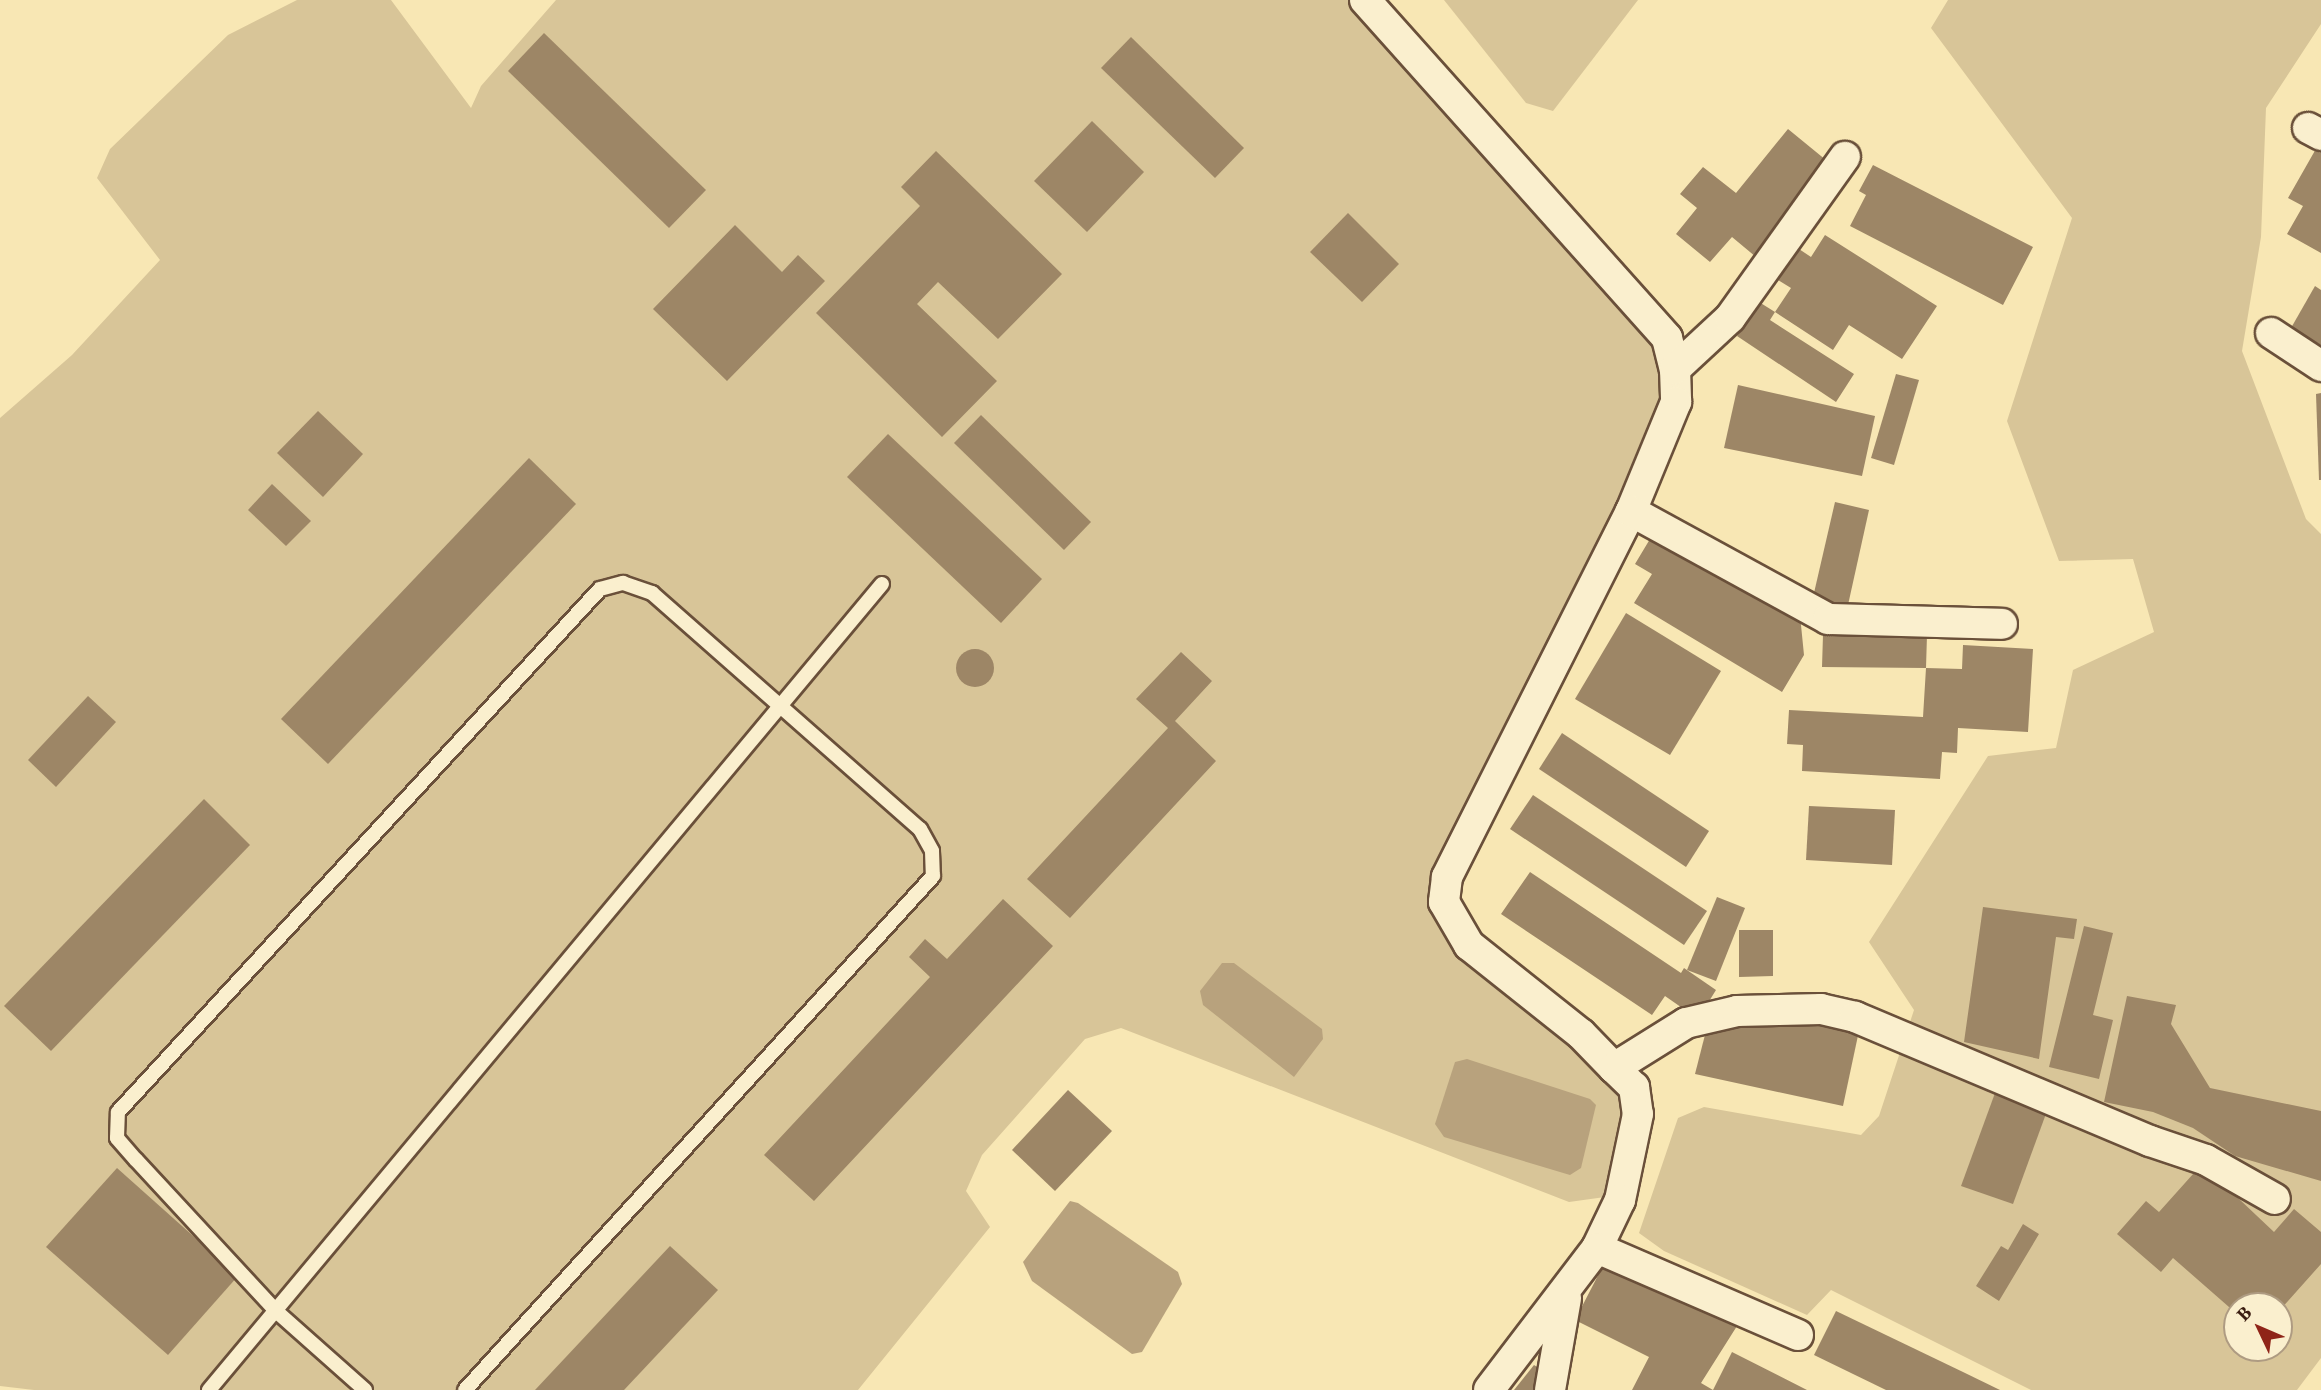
<!DOCTYPE html>
<html>
<head>
<meta charset="utf-8">
<style>
  body { margin:0 }
  #map { position:relative; width:2321px; height:1390px; overflow:hidden; background:#f8e7b4; font-family:"EB Garamond",serif }
  div>[style] { position:absolute }
  [style*='--x'] { left:calc(var(--x)*1px); top:calc(var(--y)*1px); width:calc(var(--w)*1px); rotate:calc(var(--a)*1deg) }
  .green>* { inset:0; background:#d8c598 }
  .water>* { inset:0; background:#b8a27d }
  .building>* { inset:0; background:#9d8666 }
  .round { border-radius:50% }
  .roads { filter:drop-shadow(2px 0 #6a503a) drop-shadow(-2px 0 #6a503a) drop-shadow(0 2px #6a503a) drop-shadow(0 -2px #6a503a) }
  .service>* { height:14px; margin:-7px; padding:0 7px; transform-origin:7px; border-radius:7px; background:#faefce }
  .minor>* { height:30px; margin:-15px; padding:0 15px; transform-origin:15px; border-radius:15px; background:#faefce }
  span { translate:-50% -50%; white-space:nowrap; text-align:center; line-height:1.15; -webkit-text-stroke:6px #faefce; paint-order:stroke }
  .north { position:absolute; left:2223px; top:1292px; width:70px; height:70px; box-sizing:border-box; background:#faefce; border:2px solid #ae9b82; border-radius:50%; rotate:314deg; font-size:19px; font-weight:700; line-height:28px; text-align:center; color:#3b1d11 }
  .north::after { content:''; display:block; margin:auto; width:24px; height:32px; background:#8f2418; clip-path:polygon(50% 0,100% 100%,50% 72%,0 100%) }
</style>
</head>
<body>
<div id="map">
  <div class="green">
    <i style="clip-path:polygon(297px 0,391px 0,471px 108px,481px 86px,556px 0,1351px 0,1645px 329px,1665px 385px,1657px 420px,1431px 879px,1435px 920px,1463px 960px,1618px 1087px,1624px 1123px,1605px 1197px,1569px 1202px,1121px 1028px,1085px 1039px,982px 1155px,966px 1191px,990px 1227px,858px 1390px,34px 1390px,0 1386px,0 418px,72px 355px,160px 260px,97px 178px,110px 149px,228px 35px)"></i>
    <i style="clip-path:polygon(1444px 0,1638px 0,1553px 111px,1526px 103px)"></i>
    <i style="clip-path:polygon(evenodd,1948px 0,2321px 0,2321px 24px,2266px 108px,2261px 237px,2242px 351px,2306px 519px,2321px 534px,2321px 1358px,2297px 1390px,2031px 1390px,1831px 1290px,1807px 1315px,1664px 1251px,1639px 1233px,1678px 1118px,1704px 1107px,1861px 1135px,1879px 1116px,1914px 1010px,1869px 942px,1988px 756px,2056px 748px,2073px 670px,2154px 632px,2133px 559px,2059px 561px,2007px 421px,2072px 218px,1931px 28px,1948px 0,2237px 1306px,2279px 1306px,2279px 1348px,2237px 1348px,2237px 1306px)"></i>
  </div>
  <div class="water">
    <i style="clip-path:polygon(1222px 963px,1234px 963px,1322px 1029px,1323px 1039px,1294px 1077px,1203px 1005px,1200px 991px)"></i>
    <i style="clip-path:polygon(1467px 1059px,1590px 1099px,1596px 1105px,1581px 1168px,1570px 1175px,1444px 1137px,1435px 1124px,1455px 1062px)"></i>
    <i style="clip-path:polygon(1070px 1201px,1078px 1203px,1178px 1272px,1182px 1284px,1142px 1352px,1132px 1354px,1032px 1281px,1023px 1262px)"></i>
  </div>
  <div class="building">
    <i style="clip-path:polygon(544px 33px,706px 190px,669px 228px,508px 71px)"></i>
    <i style="clip-path:polygon(1131px 37px,1244px 148px,1215px 178px,1101px 68px)"></i>
    <i style="clip-path:polygon(1092px 121px,1144px 172px,1087px 232px,1034px 181px)"></i>
    <i style="clip-path:polygon(1788px 129px,1832px 165px,1762px 262px,1732px 237px,1710px 262px,1676px 234px,1697px 208px,1680px 194px,1703px 167px,1736px 193px)"></i>
    <i style="clip-path:polygon(2321px 140px,2321px 253px,2287px 234px,2303px 206px,2288px 198px)"></i>
    <i style="clip-path:polygon(936px 151px,1062px 274px,998px 339px,938px 282px,917px 304px,997px 381px,942px 437px,816px 313px,920px 206px,901px 187px)"></i>
    <i style="clip-path:polygon(1873px 165px,2033px 247px,2003px 305px,1850px 226px,1866px 195px,1859px 191px)"></i>
    <i style="clip-path:polygon(1348px 213px,1399px 264px,1362px 302px,1310px 252px)"></i>
    <i style="clip-path:polygon(735px 225px,782px 272px,798px 255px,825px 281px,727px 381px,653px 309px)"></i>
    <i style="clip-path:polygon(1825px 235px,1937px 306px,1902px 359px,1849px 325px,1833px 350px,1775px 312px,1791px 288px,1770px 275px,1790px 243px,1811px 257px)"></i>
    <i style="clip-path:polygon(2315px 286px,2321px 290px,2321px 345px,2291px 328px)"></i>
    <i style="clip-path:polygon(1759px 302px,1775px 312px,1770px 320px,1854px 374px,1836px 402px,1737px 336px)"></i>
    <i style="clip-path:polygon(1896px 374px,1919px 380px,1894px 465px,1871px 458px)"></i>
    <i style="clip-path:polygon(1738px 385px,1875px 416px,1862px 476px,1724px 448px)"></i>
    <i style="clip-path:polygon(2321px 393px,2321px 480px,2319px 480px,2316px 394px)"></i>
    <i style="clip-path:polygon(318px 411px,363px 454px,323px 497px,277px 453px)"></i>
    <i style="clip-path:polygon(981px 415px,1091px 522px,1064px 550px,954px 443px)"></i>
    <i style="clip-path:polygon(888px 434px,1042px 579px,1001px 623px,847px 477px)"></i>
    <i style="clip-path:polygon(529px 458px,576px 504px,328px 764px,281px 719px)"></i>
    <i style="clip-path:polygon(272px 484px,311px 521px,286px 546px,248px 510px)"></i>
    <i style="clip-path:polygon(1835px 502px,1869px 510px,1846px 614px,1811px 606px)"></i>
    <i style="clip-path:polygon(1656px 529px,1800px 615px,1804px 655px,1782px 692px,1634px 603px,1652px 574px,1635px 564px)"></i>
    <i style="clip-path:polygon(1626px 613px,1721px 671px,1670px 755px,1575px 699px)"></i>
    <i style="clip-path:polygon(1823px 635px,1927px 635px,1926px 668px,1962px 669px,1963px 645px,2033px 649px,2028px 732px,1958px 728px,1957px 753px,1942px 752px,1940px 779px,1802px 771px,1803px 745px,1787px 744px,1789px 710px,1923px 717px,1926px 668px,1822px 667px)"></i>
    <i class="round" style="left:956px;top:649px;width:38px;height:38px"></i>
    <i style="clip-path:polygon(1181px 652px,1212px 681px,1175px 721px,1216px 761px,1070px 918px,1027px 879px,1168px 728px,1136px 699px)"></i>
    <i style="clip-path:polygon(88px 696px,116px 722px,56px 787px,28px 760px)"></i>
    <i style="clip-path:polygon(1562px 733px,1709px 831px,1686px 867px,1539px 769px)"></i>
    <i style="clip-path:polygon(1533px 795px,1707px 911px,1684px 945px,1510px 829px)"></i>
    <i style="clip-path:polygon(204px 799px,250px 845px,51px 1051px,4px 1006px)"></i>
    <i style="clip-path:polygon(1809px 806px,1895px 810px,1892px 865px,1806px 860px)"></i>
    <i style="clip-path:polygon(1530px 872px,1681px 973px,1684px 968px,1716px 990px,1698px 1019px,1665px 996px,1652px 1015px,1501px 914px)"></i>
    <i style="clip-path:polygon(1717px 897px,1745px 908px,1716px 981px,1687px 970px)"></i>
    <i style="clip-path:polygon(1003px 899px,1053px 946px,814px 1201px,764px 1155px,930px 977px,909px 957px,925px 939px,947px 959px)"></i>
    <i style="clip-path:polygon(1983px 907px,2077px 919px,2074px 939px,2056px 937px,2039px 1059px,1964px 1042px)"></i>
    <i style="clip-path:polygon(2084px 926px,2113px 933px,2093px 1015px,2113px 1020px,2099px 1079px,2049px 1067px)"></i>
    <i style="clip-path:polygon(1739px 930px,1773px 930px,1773px 976px,1739px 977px)"></i>
    <i style="clip-path:polygon(2127px 996px,2176px 1005px,2171px 1024px,2210px 1088px,2321px 1111px,2321px 1181px,2235px 1156px,2193px 1128px,2153px 1112px,2104px 1102px)"></i>
    <i style="clip-path:polygon(1765px 1013px,1860px 1026px,1843px 1106px,1695px 1074px,1708px 1023px)"></i>
    <i style="clip-path:polygon(1068px 1090px,1112px 1131px,1055px 1191px,1012px 1150px)"></i>
    <i style="clip-path:polygon(1995px 1093px,2047px 1111px,2013px 1204px,1961px 1186px)"></i>
    <i style="clip-path:polygon(2202px 1164px,2274px 1232px,2294px 1209px,2321px 1232px,2321px 1264px,2279px 1311px,2279px 1306px,2237px 1306px,2237px 1314px,2173px 1258px,2161px 1272px,2117px 1234px,2146px 1201px,2159px 1212px)"></i>
    <i style="clip-path:polygon(117px 1168px,238px 1276px,168px 1355px,46px 1247px)"></i>
    <i style="clip-path:polygon(2023px 1224px,2039px 1234px,1999px 1301px,1976px 1286px,2001px 1246px,2008px 1250px)"></i>
    <i style="clip-path:polygon(670px 1246px,718px 1290px,624px 1390px,535px 1390px)"></i>
    <i style="clip-path:polygon(1606px 1260px,1737px 1326px,1701px 1383px,1713px 1390px,1732px 1352px,1807px 1390px,1632px 1390px,1649px 1357px,1575px 1320px)"></i>
    <i style="clip-path:polygon(1836px 1311px,1963px 1372px,2000px 1390px,1886px 1390px,1814px 1355px)"></i>
    <i style="clip-path:polygon(1534px 1365px,1548px 1374px,1543px 1390px,1514px 1390px)"></i>
  </div>
  <div class="roads">
    <div class="service">
      <i style="--x:209;--y:1390;--w:1050;--a:-50.14"></i>
      <i style="--x:365;--y:1390;--w:119;--a:-138.4"></i>
      <i style="--x:276;--y:1311;--w:206;--a:-132.8"></i>
      <i style="--x:136;--y:1160;--w:29;--a:-131"></i>
      <i style="--x:117;--y:1138;--w:26;--a:-88"></i>
      <i style="--x:118;--y:1112;--w:711;--a:-47.34"></i>
      <i style="--x:600;--y:589;--w:24;--a:-15"></i>
      <i style="--x:623;--y:583;--w:31;--a:19"></i>
      <i style="--x:652;--y:593;--w:357;--a:41.4"></i>
      <i style="--x:920;--y:829;--w:25;--a:61"></i>
      <i style="--x:932;--y:851;--w:25;--a:88"></i>
      <i style="--x:933;--y:876;--w:695;--a:132.32"></i>
    </div>
    <div class="minor">
      <i style="--x:1365;--y:0;--w:453;--a:48.2"></i>
      <i style="--x:1667;--y:338;--w:32;--a:76"></i>
      <i style="--x:1675;--y:369;--w:33;--a:88"></i>
      <i style="--x:1676;--y:402;--w:118;--a:112.4"></i>
      <i style="--x:1631;--y:511;--w:410;--a:116.7"></i>
      <i style="--x:1447;--y:877;--w:25;--a:97"></i>
      <i style="--x:1444;--y:902;--w:50;--a:59.8"></i>
      <i style="--x:1469;--y:945;--w:143;--a:38.5"></i>
      <i style="--x:1581;--y:1034;--w:47;--a:45.9"></i>
      <i style="--x:1614;--y:1068;--w:28;--a:44"></i>
      <i style="--x:1634;--y:1087;--w:27;--a:82"></i>
      <i style="--x:1638;--y:1114;--w:88;--a:101.8"></i>
      <i style="--x:1620;--y:1200;--w:53;--a:115.6"></i>
      <i style="--x:1597;--y:1248;--w:178;--a:127.3"></i>
      <i style="--x:2308;--y:128;--w:15;--a:28"></i>
      <i style="--x:2271;--y:333;--w:60;--a:33.4"></i>
      <i style="--x:1675;--y:369;--w:75;--a:-42.8"></i>
      <i style="--x:1730;--y:318;--w:198;--a:-54.5"></i>
      <i style="--x:1631;--y:511;--w:225;--a:28.7"></i>
      <i style="--x:1828;--y:619;--w:174;--a:1.6"></i>
      <i style="--x:1614;--y:1068;--w:85;--a:-32"></i>
      <i style="--x:1686;--y:1023;--w:52;--a:-13.2"></i>
      <i style="--x:1737;--y:1011;--w:84;--a:-1.4"></i>
      <i style="--x:1821;--y:1009;--w:35;--a:13"></i>
      <i style="--x:1855;--y:1017;--w:320;--a:22.8"></i>
      <i style="--x:2150;--y:1141;--w:59;--a:18.7"></i>
      <i style="--x:2206;--y:1160;--w:79;--a:29.5"></i>
      <i style="--x:1597;--y:1248;--w:219;--a:23.4"></i>
      <i style="--x:1550;--y:1390;--w:93;--a:-80.1"></i>
    </div>
  </div>
  <div class="north">B</div>
</div>
</body>
</html>
